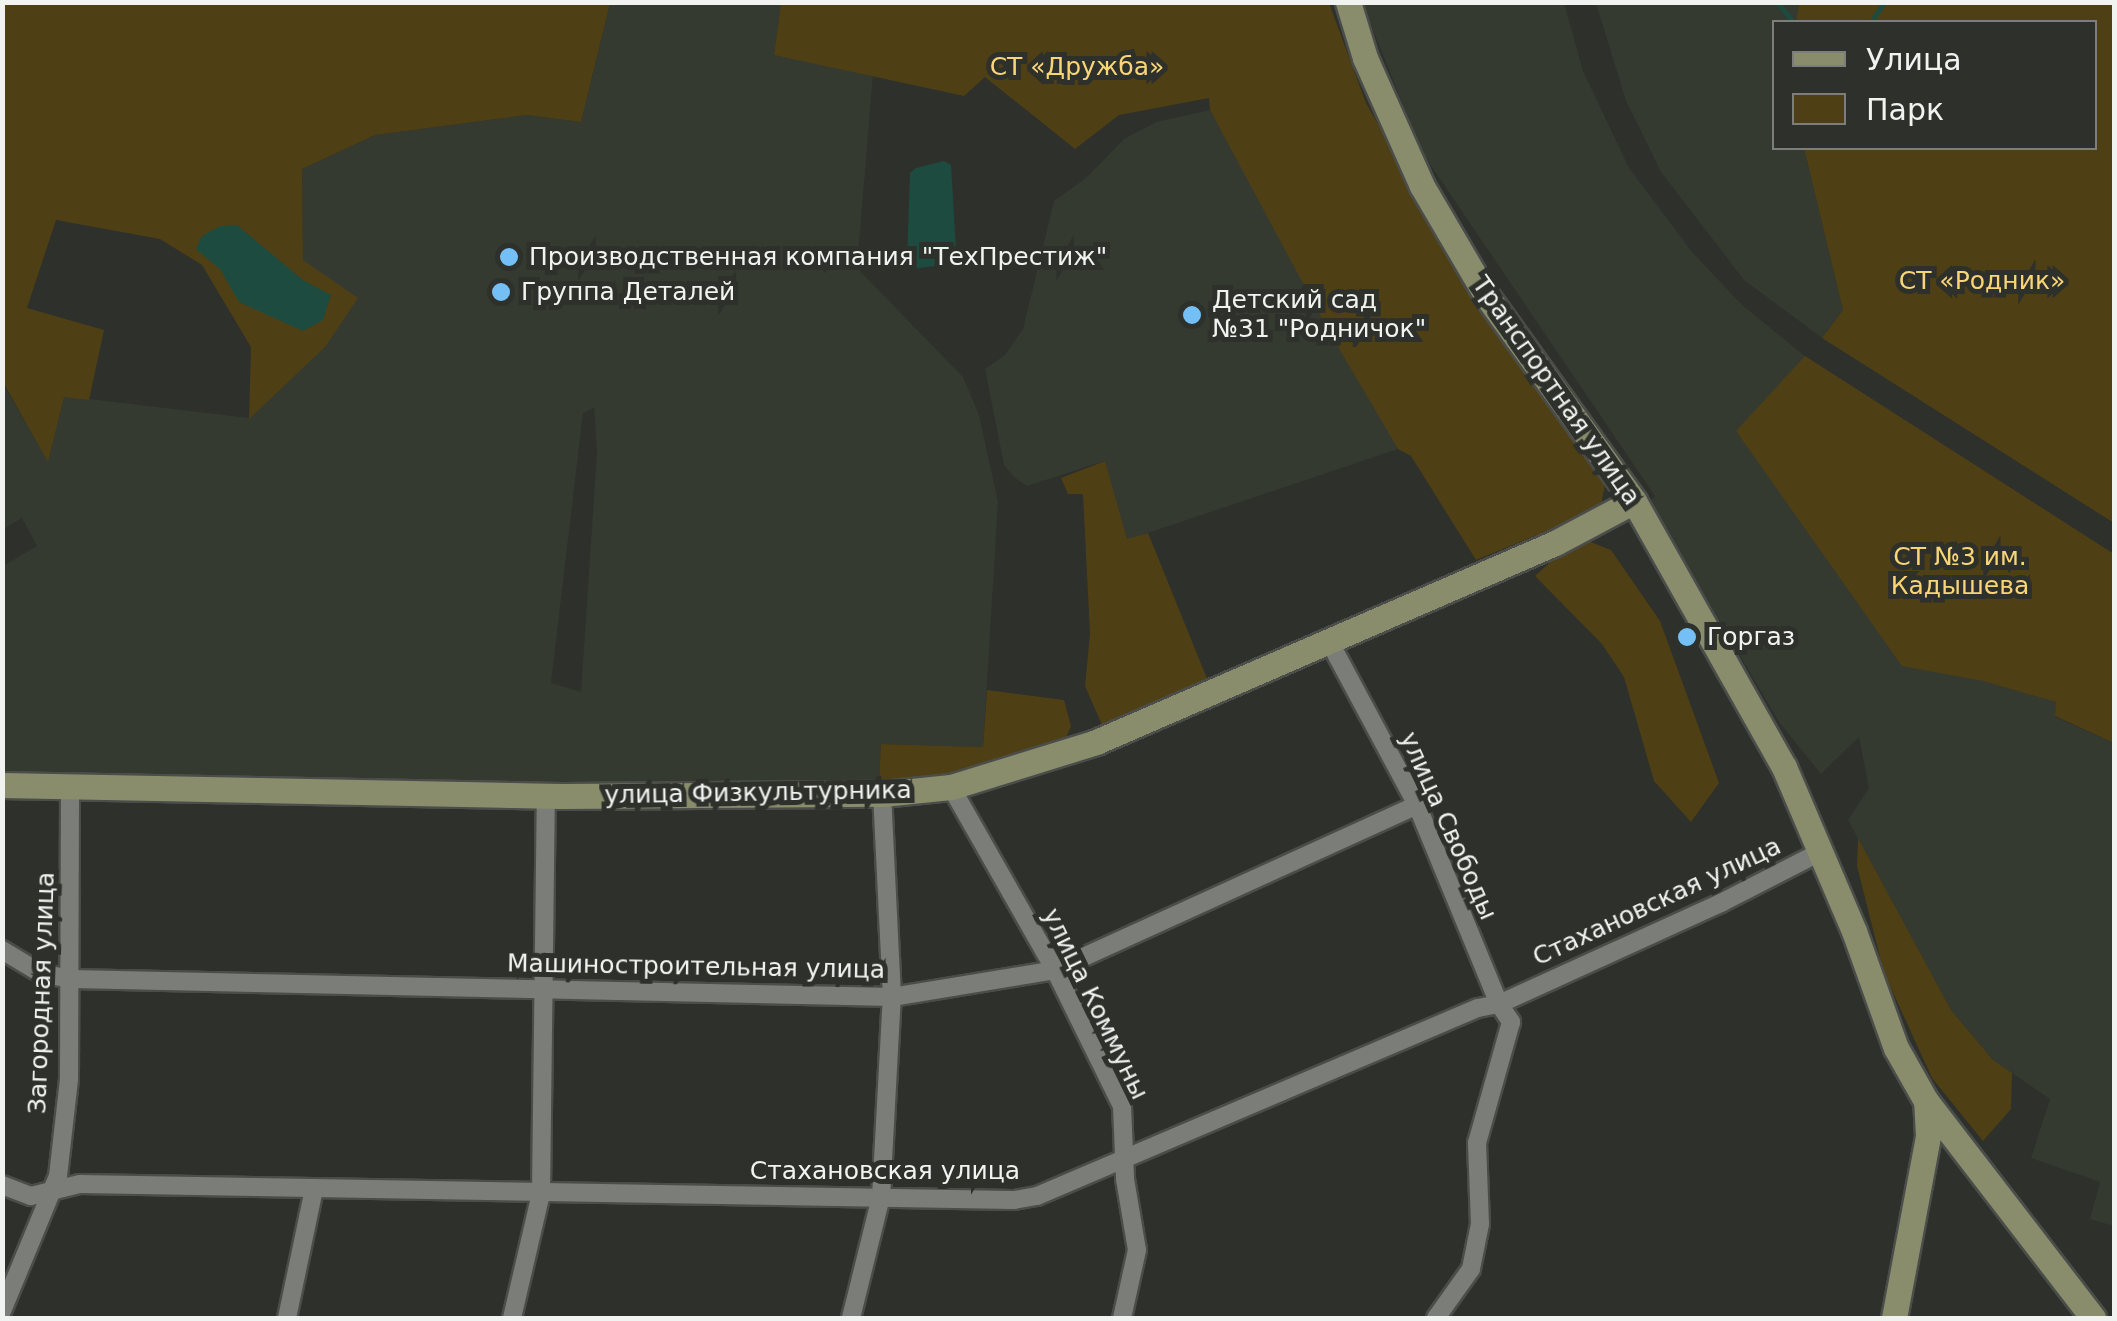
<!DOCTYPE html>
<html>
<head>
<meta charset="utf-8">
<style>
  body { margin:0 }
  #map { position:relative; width:2117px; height:1321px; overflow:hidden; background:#2d302b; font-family:"DejaVu Sans",sans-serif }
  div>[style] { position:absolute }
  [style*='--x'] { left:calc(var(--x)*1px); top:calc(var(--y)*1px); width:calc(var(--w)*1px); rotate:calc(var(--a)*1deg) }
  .built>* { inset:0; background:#343a30 }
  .green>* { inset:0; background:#4f3f15 }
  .water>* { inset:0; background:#1d4b40 }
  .stream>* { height:5px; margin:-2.5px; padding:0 2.5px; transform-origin:2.5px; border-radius:2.5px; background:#1d4b40 }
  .roads { filter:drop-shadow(2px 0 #4a4d49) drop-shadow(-2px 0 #4a4d49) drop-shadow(0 2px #4a4d49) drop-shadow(0 -2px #4a4d49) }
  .street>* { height:18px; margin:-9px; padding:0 9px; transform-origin:9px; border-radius:9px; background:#7a7d78 }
  .secondary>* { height:25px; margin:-12.5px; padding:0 12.5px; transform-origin:12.5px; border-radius:12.5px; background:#8a8d6c }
  .dots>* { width:28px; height:28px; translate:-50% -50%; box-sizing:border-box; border:5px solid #2d302b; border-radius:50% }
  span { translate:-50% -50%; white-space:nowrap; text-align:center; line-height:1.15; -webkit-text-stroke:10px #2d302b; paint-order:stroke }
  .park-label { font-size:25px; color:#fad577 }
  .poi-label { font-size:25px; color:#f1f3f0 }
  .left { translate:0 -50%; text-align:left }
  .street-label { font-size:25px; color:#f1f3f0 }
  .frame { position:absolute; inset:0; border:5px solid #f1f3f0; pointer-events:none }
  .legend { position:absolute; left:1772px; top:20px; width:325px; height:130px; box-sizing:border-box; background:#2d302b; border:2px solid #7b7e7a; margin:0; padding:12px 18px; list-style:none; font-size:30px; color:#f1f3f0 }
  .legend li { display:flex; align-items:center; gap:20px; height:50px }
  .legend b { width:50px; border:2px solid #7b7e7a }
</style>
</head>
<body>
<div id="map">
  <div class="built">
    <i style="clip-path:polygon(evenodd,610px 3px,781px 3px,774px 55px,873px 74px,857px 268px,963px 377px,979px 415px,998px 502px,983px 747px,881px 744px,879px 780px,849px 785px,3px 776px,3px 566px,37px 546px,22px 518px,3px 529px,2px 382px,48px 461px,64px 396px,249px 418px,303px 260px,302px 169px,375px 135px,527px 115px,581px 122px,610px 3px,594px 408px,597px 451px,581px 692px,551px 683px,583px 413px,594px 408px)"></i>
    <i style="clip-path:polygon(1362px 3px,1564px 3px,1583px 71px,1629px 168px,1692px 252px,1742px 305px,1805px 356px,1778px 388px,1902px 665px,1983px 681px,2057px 702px,2055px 717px,2114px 743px,2114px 1226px,2090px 1219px,2100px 1182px,2031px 1158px,2050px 1099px,1993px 1060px,1951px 1010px,1848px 820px,1869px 788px,1859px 737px,1821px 774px,1779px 722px,1649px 501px,1655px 496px,1423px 154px)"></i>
    <i style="clip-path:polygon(1596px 3px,1799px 3px,1796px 22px,1774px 22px,1774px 148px,1804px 148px,1843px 310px,1822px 338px,1744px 280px,1661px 172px,1626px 101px)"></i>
    <i style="clip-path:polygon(1210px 110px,1398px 449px,1127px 540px,1104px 461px,1027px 486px,1014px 477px,1004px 465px,985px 369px,1005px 355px,1023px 329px,1054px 201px,1086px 178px,1124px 139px,1156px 122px)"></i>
  </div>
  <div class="green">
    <i style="clip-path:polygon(2px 3px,610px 3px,581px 122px,527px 115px,375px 135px,302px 169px,303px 260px,358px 298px,325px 347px,249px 419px,251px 347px,202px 265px,160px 239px,56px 220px,27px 308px,104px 330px,89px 400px,64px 397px,48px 462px,3px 382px)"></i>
    <i style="clip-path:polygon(781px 3px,1329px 3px,1366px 103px,1469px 283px,1605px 485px,1600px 509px,1476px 560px,1411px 456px,1398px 449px,1327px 328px,1210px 110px,1209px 98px,1119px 115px,1075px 149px,985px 77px,964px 96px,774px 55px)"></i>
    <i style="clip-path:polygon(1799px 3px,2114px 3px,2114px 523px,1822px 338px,1843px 310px,1804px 148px,2094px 148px,2094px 22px,1796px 22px)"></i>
    <i style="clip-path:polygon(1805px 356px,2114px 554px,2114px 743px,2055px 716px,2056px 702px,1983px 681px,1902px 666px,1736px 431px)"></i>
    <i style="clip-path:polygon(1105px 461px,1127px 539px,1148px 533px,1208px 681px,1103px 727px,1085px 686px,1090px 634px,1083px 494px,1068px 494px,1061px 478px)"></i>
    <i style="clip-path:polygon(1578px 537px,1611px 550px,1660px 621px,1719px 783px,1691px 822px,1654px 781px,1624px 677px,1602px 644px,1535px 576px)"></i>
    <i style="clip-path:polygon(987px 690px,1064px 700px,1071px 726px,1065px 740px,939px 777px,879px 780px,881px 744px,983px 747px)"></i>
    <i style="clip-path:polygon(1858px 838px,1951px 1010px,1993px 1060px,2012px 1073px,2011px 1109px,1983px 1141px,1932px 1078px,1884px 973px,1857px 866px)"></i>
  </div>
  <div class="water">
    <i style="clip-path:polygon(944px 161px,951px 165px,956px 249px,947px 264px,914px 269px,907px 262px,910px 173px,916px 168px)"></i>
    <i style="clip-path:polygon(237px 225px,303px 280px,331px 295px,323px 320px,303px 331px,239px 302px,220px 269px,196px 249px,202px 236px,220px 226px)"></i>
  </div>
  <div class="stream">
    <i style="--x:1777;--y:2;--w:26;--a:51"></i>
    <i style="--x:1871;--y:22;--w:24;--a:-57"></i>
  </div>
  <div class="roads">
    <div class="street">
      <i style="--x:1329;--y:641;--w:186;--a:61.8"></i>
      <i style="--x:1417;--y:805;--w:215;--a:67.6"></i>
      <i style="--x:1499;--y:1004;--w:22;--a:56"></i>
      <i style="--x:1511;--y:1022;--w:126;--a:105.7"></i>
      <i style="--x:1477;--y:1143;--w:81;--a:87.9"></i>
      <i style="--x:1480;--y:1224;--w:46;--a:101.3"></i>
      <i style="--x:1471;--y:1269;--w:60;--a:125.5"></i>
      <i style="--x:951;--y:787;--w:210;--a:60.4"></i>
      <i style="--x:1055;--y:970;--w:152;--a:63.8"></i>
      <i style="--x:1122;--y:1106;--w:73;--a:87.6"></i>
      <i style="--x:1125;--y:1179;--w:72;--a:80.4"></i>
      <i style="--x:1137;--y:1250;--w:70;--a:102.4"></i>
      <i style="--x:2;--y:950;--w:47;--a:31"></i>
      <i style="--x:42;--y:974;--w:30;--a:9"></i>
      <i style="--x:72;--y:979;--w:820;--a:1.26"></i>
      <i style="--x:892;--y:997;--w:165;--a:-9.4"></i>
      <i style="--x:1055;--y:970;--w:398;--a:-24.5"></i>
      <i style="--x:2;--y:1185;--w:31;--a:21"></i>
      <i style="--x:31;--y:1196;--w:50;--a:-13.8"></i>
      <i style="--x:80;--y:1184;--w:934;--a:0.98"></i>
      <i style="--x:1014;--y:1200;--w:23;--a:-10"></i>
      <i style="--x:1037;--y:1196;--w:479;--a:-23.1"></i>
      <i style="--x:1478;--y:1008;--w:21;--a:-11"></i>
      <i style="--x:1499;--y:1004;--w:244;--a:-24.5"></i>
      <i style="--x:1721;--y:903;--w:114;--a:-27.2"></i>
      <i style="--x:2;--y:1311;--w:146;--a:-67.5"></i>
      <i style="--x:58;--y:1176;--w:98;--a:-83.5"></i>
      <i style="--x:69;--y:1079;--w:294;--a:-89.8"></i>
      <i style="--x:287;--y:1318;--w:132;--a:-78.2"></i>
      <i style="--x:512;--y:1318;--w:128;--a:-76.9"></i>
      <i style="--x:541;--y:1193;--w:397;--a:-89.3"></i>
      <i style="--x:851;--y:1318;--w:125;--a:-76.1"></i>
      <i style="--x:881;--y:1197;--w:200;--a:-86.9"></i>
      <i style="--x:892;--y:997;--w:203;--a:-92.8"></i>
    </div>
    <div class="secondary">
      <i style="--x:1348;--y:2;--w:59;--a:73.1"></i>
      <i style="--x:1365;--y:58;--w:140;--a:66"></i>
      <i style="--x:1422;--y:186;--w:126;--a:59.6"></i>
      <i style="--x:1486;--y:295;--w:254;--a:54.3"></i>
      <i style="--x:1634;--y:501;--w:305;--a:60.6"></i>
      <i style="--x:1784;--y:767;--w:178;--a:66.9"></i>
      <i style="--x:1854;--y:931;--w:124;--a:70.3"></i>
      <i style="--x:1896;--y:1048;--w:61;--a:60.5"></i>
      <i style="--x:1926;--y:1101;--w:274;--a:52.4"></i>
      <i style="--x:2;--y:785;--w:559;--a:1.13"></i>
      <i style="--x:561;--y:796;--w:321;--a:-0.4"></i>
      <i style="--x:882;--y:794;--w:69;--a:-5.8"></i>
      <i style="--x:951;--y:787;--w:152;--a:-17.2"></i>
      <i style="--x:1096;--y:742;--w:500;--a:-23.44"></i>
      <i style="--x:1555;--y:543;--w:89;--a:-28"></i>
      <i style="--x:1894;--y:1318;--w:185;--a:-79.4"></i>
      <i style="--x:1928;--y:1136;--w:34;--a:-93"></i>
    </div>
  </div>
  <div class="dots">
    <i style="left:509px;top:257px;background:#74c0f6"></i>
    <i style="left:501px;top:292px;background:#74c0f6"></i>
    <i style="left:1192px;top:315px;background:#74c0f6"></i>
    <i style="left:1687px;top:637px;background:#74c0f6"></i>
  </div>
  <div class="park-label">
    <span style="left:1077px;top:67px">СТ «Дружба»</span>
    <span style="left:1982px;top:281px">СТ «Родник»</span>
    <span style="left:1960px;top:572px">СТ №3 им.<br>Кадышева</span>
  </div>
  <div class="poi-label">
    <span class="left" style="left:529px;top:257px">Производственная компания "ТехПрестиж"</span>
    <span class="left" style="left:521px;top:292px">Группа Деталей</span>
    <span class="left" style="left:1212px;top:315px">Детский сад<br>№31 "Родничок"</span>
    <span class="left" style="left:1707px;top:637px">Горгаз</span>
  </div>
  <div class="street-label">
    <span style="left:1556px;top:391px;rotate:55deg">Транспортная улица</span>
    <span style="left:758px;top:793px;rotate:-1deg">улица Физкультурника</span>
    <span style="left:1448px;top:826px;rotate:66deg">улица Свободы</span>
    <span style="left:1657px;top:902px;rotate:-25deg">Стахановская улица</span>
    <span style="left:696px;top:967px;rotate:1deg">Машиностроительная улица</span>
    <span style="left:42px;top:993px;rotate:-88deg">Загородная улица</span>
    <span style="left:1095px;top:1004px;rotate:64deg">улица Коммуны</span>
    <span style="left:885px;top:1171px">Стахановская улица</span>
  </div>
  <div class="frame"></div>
  <ul class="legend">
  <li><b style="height:12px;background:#8a8d6c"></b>Улица</li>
  <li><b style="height:28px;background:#4f3f15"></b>Парк</li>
  </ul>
</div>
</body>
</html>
